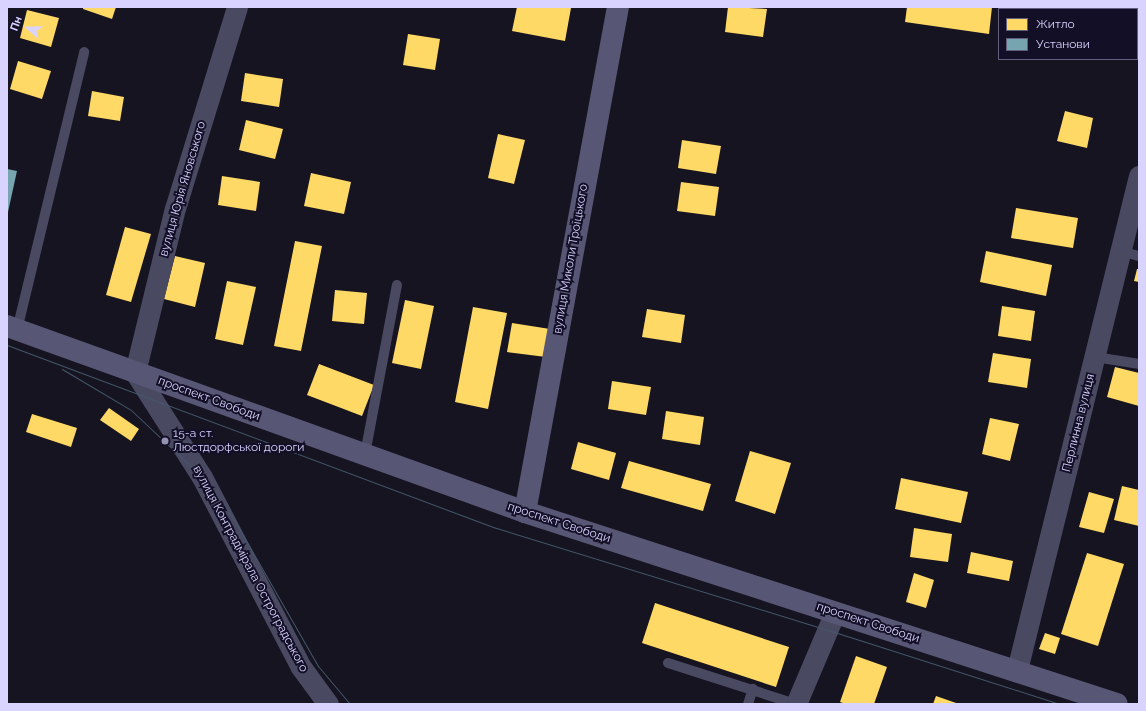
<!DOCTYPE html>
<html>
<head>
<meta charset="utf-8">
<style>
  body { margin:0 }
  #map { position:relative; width:1146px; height:711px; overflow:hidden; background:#161421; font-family:Raleway,sans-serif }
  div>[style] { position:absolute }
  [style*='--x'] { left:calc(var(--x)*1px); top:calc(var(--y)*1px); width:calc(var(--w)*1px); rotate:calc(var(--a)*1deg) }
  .homes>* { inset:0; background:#ffd966 }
  .public>* { inset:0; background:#76a5af }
  .lane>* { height:10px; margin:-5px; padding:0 5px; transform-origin:5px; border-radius:5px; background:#4a4962 }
  .street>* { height:21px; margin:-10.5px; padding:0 10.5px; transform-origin:10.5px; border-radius:10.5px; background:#4a4962 }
  .secondary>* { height:22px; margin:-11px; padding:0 11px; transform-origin:11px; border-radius:11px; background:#575674 }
  .tram>* { height:1px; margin:-0.5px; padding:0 0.5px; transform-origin:0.5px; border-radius:0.5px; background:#43596b }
  .dots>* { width:11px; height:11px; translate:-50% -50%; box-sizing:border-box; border:2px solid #130f26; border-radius:50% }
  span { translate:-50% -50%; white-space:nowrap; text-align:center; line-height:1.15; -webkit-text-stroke:4px #130f26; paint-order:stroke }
  .street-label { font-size:12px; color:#d9d4ff }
  .poi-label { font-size:12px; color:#d9d4ff }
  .left { translate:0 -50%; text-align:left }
  .frame { position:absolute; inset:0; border:8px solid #d9d4ff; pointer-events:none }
  .legend { position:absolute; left:998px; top:8px; width:140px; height:52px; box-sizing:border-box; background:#130f26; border:1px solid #625e7d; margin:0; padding:5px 7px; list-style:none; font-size:12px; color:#d9d4ff }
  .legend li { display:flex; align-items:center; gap:8px; height:20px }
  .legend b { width:20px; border:1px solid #625e7d }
  .north { position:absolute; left:8px; top:8px; width:40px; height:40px; -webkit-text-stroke:3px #130f26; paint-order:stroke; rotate:290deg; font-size:11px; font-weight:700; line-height:16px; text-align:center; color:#d9d4ff }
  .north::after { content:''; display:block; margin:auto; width:14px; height:18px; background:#d9d4ff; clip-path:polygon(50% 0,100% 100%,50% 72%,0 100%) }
</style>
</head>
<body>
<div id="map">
  <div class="homes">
    <i style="clip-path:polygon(83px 7px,116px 7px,112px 19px,83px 9px)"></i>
    <i style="clip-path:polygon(517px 7px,571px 8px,565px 41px,512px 31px)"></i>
    <i style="clip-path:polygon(728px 7px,767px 9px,763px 37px,725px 32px)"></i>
    <i style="clip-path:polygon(907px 7px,992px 7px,989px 34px,905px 22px)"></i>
    <i style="clip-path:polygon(1065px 7px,1094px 7px,1093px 9px,1065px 9px)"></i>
    <i style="clip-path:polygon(27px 10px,59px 18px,51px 47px,20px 38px)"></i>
    <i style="clip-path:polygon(408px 34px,440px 39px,435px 70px,403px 65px)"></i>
    <i style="clip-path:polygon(18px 61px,51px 71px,42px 99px,10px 89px)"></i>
    <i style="clip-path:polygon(245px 73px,283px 79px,279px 107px,241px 101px)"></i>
    <i style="clip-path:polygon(92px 91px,124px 97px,120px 121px,88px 116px)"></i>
    <i style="clip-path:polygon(1065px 111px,1093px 118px,1087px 148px,1057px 141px)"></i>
    <i style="clip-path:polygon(246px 120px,283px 129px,275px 159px,239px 150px)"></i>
    <i style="clip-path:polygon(498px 134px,525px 140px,514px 184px,488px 178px)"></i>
    <i style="clip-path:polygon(682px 140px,721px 146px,716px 174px,678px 168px)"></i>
    <i style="clip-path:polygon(311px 173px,351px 182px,344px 214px,304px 206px)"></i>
    <i style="clip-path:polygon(222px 176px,260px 182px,256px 211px,218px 205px)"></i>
    <i style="clip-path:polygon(681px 182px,719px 187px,715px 216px,677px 211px)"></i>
    <i style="clip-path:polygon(1016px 208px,1078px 218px,1073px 248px,1011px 238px)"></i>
    <i style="clip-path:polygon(125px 227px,151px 234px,131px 302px,106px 295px)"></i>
    <i style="clip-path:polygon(295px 241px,322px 246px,301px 351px,274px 346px)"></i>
    <i style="clip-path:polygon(986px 251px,1052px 265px,1046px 296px,980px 282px)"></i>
    <i style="clip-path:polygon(175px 256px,205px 263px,195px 307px,164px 299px)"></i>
    <i style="clip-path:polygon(1137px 269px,1139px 269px,1139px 282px,1134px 281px)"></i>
    <i style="clip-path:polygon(227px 281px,256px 287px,243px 345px,215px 339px)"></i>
    <i style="clip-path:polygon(335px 290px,367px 293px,364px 324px,332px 321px)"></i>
    <i style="clip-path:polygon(405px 300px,434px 306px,421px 369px,392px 363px)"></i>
    <i style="clip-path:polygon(1002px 306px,1035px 311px,1031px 341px,998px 336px)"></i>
    <i style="clip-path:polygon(473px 307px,507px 313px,488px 409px,455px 402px)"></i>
    <i style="clip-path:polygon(647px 309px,685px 315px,681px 343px,642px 337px)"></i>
    <i style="clip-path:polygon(512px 323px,550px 329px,546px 357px,507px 352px)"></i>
    <i style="clip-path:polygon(993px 353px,1031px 359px,1027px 388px,988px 382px)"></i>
    <i style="clip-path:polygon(319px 364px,374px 385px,362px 416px,307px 395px)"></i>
    <i style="clip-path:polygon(1115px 367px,1139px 373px,1139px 406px,1107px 397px)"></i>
    <i style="clip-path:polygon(612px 381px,651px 387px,646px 415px,608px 409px)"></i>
    <i style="clip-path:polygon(109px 408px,139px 429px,131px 441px,100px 420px)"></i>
    <i style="clip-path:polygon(666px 411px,704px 417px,700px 445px,662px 439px)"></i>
    <i style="clip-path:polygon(32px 414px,77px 428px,71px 447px,26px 432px)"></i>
    <i style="clip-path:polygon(990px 418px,1019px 424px,1010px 461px,982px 454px)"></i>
    <i style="clip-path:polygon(578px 442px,616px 453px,609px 480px,571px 469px)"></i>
    <i style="clip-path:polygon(750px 451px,791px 463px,775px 514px,735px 501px)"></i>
    <i style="clip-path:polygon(629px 461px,711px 484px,703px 511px,621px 488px)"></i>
    <i style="clip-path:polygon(901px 478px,968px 492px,961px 523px,895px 509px)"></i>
    <i style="clip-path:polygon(1122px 486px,1139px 490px,1139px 526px,1114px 520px)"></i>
    <i style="clip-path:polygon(1089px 492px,1114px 499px,1104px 533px,1079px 527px)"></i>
    <i style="clip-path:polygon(914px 528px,952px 534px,948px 562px,910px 557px)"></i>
    <i style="clip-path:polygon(971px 552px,1013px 561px,1009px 581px,967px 573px)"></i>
    <i style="clip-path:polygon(1087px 553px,1124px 564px,1098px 646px,1061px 634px)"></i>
    <i style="clip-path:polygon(914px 573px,934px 580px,926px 608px,906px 602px)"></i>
    <i style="clip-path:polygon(655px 603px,789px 647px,776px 687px,642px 643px)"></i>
    <i style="clip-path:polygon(1045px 633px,1060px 638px,1055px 654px,1039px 649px)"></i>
    <i style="clip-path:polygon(856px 656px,887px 667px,874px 704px,846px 704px,840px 702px)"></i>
    <i style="clip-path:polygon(936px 696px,959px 704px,933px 704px)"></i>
  </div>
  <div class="public">
    <i style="clip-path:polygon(7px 169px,17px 171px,8px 212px,7px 212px)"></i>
  </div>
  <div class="lane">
    <i style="--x:1121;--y:251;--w:19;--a:16"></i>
    <i style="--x:17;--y:330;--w:286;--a:-76.4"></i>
    <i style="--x:1095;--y:357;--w:45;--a:9"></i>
    <i style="--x:365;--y:454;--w:172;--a:-79.3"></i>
    <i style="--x:668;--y:663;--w:134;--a:17.8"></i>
    <i style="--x:748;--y:704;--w:16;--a:-72"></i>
  </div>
  <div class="street">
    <i style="--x:237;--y:7;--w:210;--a:107.1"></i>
    <i style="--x:175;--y:208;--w:169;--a:103.7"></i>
    <i style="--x:135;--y:372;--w:125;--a:57.5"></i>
    <i style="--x:202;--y:477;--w:214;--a:62.5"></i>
    <i style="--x:301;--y:667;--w:46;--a:53.9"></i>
    <i style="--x:1017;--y:670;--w:509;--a:-76.13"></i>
    <i style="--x:796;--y:704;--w:100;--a:-67"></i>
  </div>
  <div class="secondary">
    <i style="--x:7;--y:326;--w:550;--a:19.75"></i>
    <i style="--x:525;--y:512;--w:622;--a:17.97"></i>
    <i style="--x:525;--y:512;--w:513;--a:-79.57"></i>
  </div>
  <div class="tram">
    <i style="--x:7;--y:345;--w:519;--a:20.53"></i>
    <i style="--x:493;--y:527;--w:350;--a:17.1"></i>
    <i style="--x:828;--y:630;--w:244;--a:17.7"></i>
    <i style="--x:62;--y:369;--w:80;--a:30.7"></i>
    <i style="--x:131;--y:410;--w:98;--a:43.3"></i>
    <i style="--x:202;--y:477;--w:49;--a:52.4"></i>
    <i style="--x:232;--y:516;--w:173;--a:60.2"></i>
    <i style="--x:318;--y:666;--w:50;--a:49.9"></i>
  </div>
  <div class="dots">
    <i style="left:165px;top:441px;background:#9591b1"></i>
  </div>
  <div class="street-label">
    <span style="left:183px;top:189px;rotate:-74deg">вулиця Юрія Яновського</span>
    <span style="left:571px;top:259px;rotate:-80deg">вулиця Миколи Троїцького</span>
    <span style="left:209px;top:399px;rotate:20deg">проспект Свободи</span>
    <span style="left:1079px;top:423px;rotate:-76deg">Перлинна вулиця</span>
    <span style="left:559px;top:523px;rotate:18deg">проспект Свободи</span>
    <span style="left:250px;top:569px;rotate:62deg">вулиця Контрадмірала Остроградського</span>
    <span style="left:868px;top:623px;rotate:18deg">проспект Свободи</span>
  </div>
  <div class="poi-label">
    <span class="left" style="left:173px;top:441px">15-а ст.<br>Люстдорфської дороги</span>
  </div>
  <div class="frame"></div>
  <ul class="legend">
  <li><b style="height:11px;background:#ffd966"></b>Житло</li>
  <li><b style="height:11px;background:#76a5af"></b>Установи</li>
  </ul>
  <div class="north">Пн</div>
</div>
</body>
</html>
